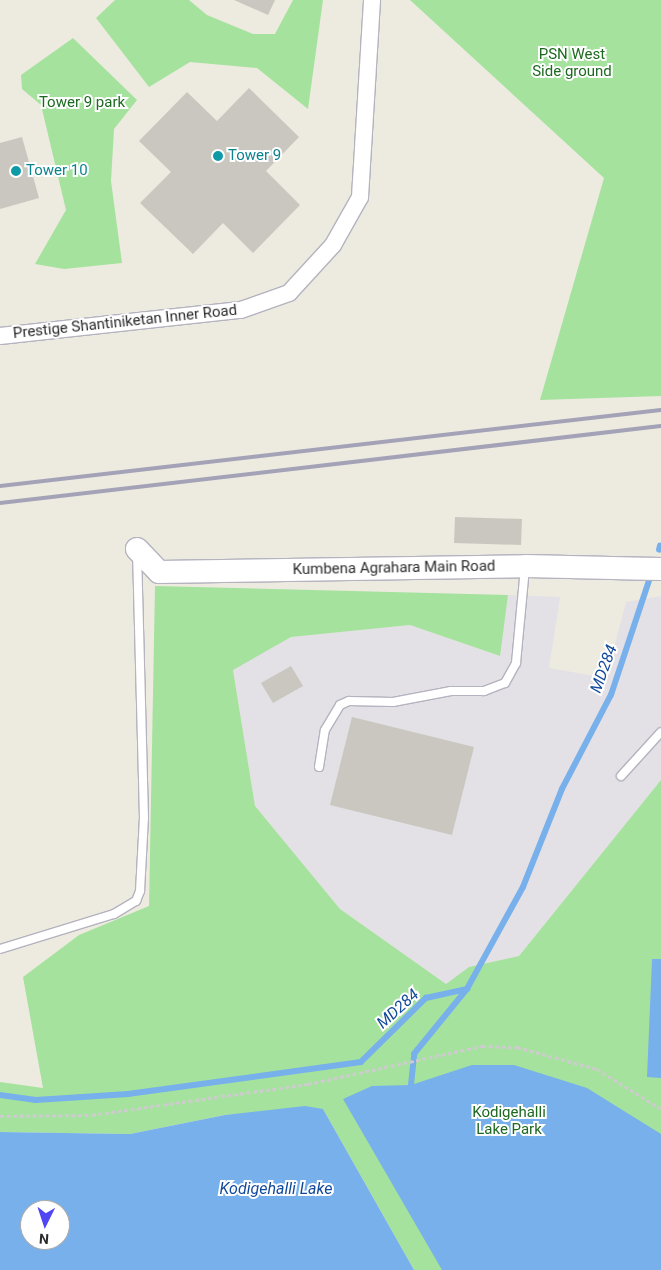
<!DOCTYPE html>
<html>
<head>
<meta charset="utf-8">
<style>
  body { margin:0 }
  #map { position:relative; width:661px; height:1270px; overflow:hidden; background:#edebe0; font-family:Roboto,sans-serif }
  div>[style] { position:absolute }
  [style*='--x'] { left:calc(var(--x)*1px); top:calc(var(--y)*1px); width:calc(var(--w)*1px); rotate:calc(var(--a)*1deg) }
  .industrial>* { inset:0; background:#e3e0e6 }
  .green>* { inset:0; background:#a5e29e }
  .water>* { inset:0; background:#77b0eb }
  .stream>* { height:5.5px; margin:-2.75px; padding:0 2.75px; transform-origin:2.75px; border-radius:2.75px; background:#77b0eb }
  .building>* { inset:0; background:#c9c7bf }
  .path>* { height:3px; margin-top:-1.5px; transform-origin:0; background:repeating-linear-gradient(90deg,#ccc 0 4px,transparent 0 6.5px) }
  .roads { filter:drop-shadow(1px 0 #b4b3bf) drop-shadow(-1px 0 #b4b3bf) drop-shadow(0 1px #b4b3bf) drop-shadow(0 -1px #b4b3bf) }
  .lane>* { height:8px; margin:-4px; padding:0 4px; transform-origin:4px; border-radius:4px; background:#fff }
  .street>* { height:16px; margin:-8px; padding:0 8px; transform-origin:8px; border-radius:8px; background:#fff }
  .secondary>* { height:22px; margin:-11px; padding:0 11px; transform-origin:11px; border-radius:11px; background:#fff }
  .rail>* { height:4px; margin:-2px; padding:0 2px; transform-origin:2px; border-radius:2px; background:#a4a2b6 }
  .dots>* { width:14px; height:14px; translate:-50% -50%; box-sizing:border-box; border:2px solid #fff; border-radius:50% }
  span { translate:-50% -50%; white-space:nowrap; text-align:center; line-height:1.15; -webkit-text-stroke:4px #fff; paint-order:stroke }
  .park-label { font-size:15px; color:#1d6920 }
  .culture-label { font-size:15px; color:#0d838f }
  .left { translate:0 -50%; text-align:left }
  .street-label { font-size:15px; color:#2c2c2c }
  .water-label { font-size:16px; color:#124a9b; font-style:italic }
  .north { position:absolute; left:20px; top:1200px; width:50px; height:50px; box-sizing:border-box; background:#fff; border:1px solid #ababab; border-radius:50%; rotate:184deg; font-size:14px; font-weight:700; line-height:20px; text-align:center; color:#2c2c2c }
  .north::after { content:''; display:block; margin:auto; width:18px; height:22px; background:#5046f4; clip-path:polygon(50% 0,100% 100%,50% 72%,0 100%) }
</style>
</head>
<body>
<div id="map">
  <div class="industrial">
    <i style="clip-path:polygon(508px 595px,560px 597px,549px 668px,606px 678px,626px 602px,661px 596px,661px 780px,519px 956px,469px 967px,446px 984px,340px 909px,255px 806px,233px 669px,291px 637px,410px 625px,499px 656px)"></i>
  </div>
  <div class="green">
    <i style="clip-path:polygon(115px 0,189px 0,207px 15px,253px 34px,275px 34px,293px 0,323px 0,308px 109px,257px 68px,190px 62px,149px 87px,96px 18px)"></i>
    <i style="clip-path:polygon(410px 0,661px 0,661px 396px,540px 400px,604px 178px)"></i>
    <i style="clip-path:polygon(73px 38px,137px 100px,114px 129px,111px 181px,122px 263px,64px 269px,35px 264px,66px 210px,41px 105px,22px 89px,21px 75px)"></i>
    <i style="clip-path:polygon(155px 586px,508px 595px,500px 656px,410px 625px,291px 637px,233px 670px,255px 806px,340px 909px,446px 984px,469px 967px,519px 956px,661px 780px,661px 1270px,414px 1270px,323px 1109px,225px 1115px,130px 1134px,0 1132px,0 1082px,43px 1088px,23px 977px,79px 935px,149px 906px)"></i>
  </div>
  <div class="water">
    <i style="clip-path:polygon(652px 959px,661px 959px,661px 1078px,647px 1077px)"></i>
    <i style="clip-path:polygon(472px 1065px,514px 1065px,587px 1088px,661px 1134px,661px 1270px,442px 1270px,343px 1099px,372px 1086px,411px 1085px)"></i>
    <i style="clip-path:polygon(evenodd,305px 1106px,323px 1109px,414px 1270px,0 1270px,0 1132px,130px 1134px,225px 1115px,305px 1106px,30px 1210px,60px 1210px,60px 1240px,30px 1240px,30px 1210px)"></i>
  </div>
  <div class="stream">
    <i style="--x:659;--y:550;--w:4;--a:-76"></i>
    <i style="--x:411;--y:1085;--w:31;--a:-84"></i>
    <i style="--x:414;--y:1054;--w:84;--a:-50.8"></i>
    <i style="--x:0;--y:1095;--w:36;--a:8"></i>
    <i style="--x:36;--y:1100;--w:92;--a:-3.7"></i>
    <i style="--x:128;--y:1094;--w:235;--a:-7.8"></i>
    <i style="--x:361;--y:1062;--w:91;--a:-44.6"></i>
    <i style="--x:426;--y:998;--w:42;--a:-12.4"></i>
    <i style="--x:467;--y:989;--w:116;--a:-61.2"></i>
    <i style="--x:523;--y:887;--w:105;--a:-68.3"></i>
    <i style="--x:562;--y:789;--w:106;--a:-62.5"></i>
    <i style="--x:611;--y:695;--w:120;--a:-71.6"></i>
  </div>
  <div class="building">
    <i style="clip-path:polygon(234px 0,275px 0,268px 15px)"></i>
    <i style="clip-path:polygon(249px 88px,299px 137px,266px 171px,300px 205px,253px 253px,223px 223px,193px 254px,140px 203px,171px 172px,139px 141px,187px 92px,217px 121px)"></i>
    <i style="clip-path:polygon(22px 137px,39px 198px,0 209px,0 143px)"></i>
    <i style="clip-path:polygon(455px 517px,522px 519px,521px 545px,454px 543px)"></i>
    <i style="clip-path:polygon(291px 666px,303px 686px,273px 703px,261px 683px)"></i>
    <i style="clip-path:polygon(352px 717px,474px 747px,452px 835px,330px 805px)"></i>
  </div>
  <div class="path">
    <i style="--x:0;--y:1116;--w:92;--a:-0.6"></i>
    <i style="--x:92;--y:1115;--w:218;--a:-8.2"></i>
    <i style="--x:308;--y:1084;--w:178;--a:-12.3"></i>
    <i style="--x:482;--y:1046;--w:35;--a:2"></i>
    <i style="--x:517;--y:1047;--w:83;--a:15.4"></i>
    <i style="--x:597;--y:1069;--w:75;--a:32"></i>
  </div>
  <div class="roads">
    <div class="lane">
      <i style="--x:319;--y:767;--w:37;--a:-81"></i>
      <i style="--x:325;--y:730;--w:29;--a:-59"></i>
      <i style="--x:340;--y:705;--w:10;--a:-24"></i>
      <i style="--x:349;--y:701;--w:44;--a:1.3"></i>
      <i style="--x:393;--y:702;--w:59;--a:-10.7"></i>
      <i style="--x:451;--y:691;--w:33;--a:0"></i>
      <i style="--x:484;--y:691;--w:22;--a:-21"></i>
      <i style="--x:505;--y:683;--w:23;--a:-61"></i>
      <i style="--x:516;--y:663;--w:95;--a:-84.6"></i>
      <i style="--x:621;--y:776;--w:59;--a:-47.7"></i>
      <i style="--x:0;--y:949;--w:119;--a:-17.1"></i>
      <i style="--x:114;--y:914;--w:26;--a:-31"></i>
      <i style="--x:136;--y:901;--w:11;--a:-68"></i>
      <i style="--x:140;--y:891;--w:73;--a:-86.9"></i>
      <i style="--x:144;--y:818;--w:262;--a:-91.5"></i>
    </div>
    <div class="street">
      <i style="--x:0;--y:336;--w:242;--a:-6.2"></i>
      <i style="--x:241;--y:310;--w:51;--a:-19.5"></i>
      <i style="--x:289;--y:293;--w:65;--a:-47.5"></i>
      <i style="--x:333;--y:245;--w:55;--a:-60.6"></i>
      <i style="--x:360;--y:197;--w:197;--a:-86.5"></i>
    </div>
    <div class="secondary">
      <i style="--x:137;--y:549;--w:32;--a:46"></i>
      <i style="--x:159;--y:572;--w:367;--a:-0.9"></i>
      <i style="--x:526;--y:566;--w:135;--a:1.3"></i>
    </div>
  </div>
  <div class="rail">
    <i style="--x:0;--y:486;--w:665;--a:-6.56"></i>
    <i style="--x:0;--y:503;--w:665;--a:-6.64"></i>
  </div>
  <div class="dots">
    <i style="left:218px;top:156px;background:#0f9aa8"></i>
    <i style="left:16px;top:171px;background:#0f9aa8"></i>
  </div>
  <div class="park-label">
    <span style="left:572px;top:63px">PSN West<br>Side ground</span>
    <span style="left:82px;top:103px">Tower 9 park</span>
    <span style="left:509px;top:1121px">Kodigehalli<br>Lake Park</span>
  </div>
  <div class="culture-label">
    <span class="left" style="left:228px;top:156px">Tower 9</span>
    <span class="left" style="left:26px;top:171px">Tower 10</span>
  </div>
  <div class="street-label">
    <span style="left:125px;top:322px;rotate:-6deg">Prestige Shantiniketan Inner Road</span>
    <span style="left:394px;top:568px;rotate:-1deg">Kumbena Agrahara Main Road</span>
  </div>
  <div class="water-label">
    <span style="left:604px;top:669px;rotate:-70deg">MD284</span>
    <span style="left:398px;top:1009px;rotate:-42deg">MD284</span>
    <span style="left:276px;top:1189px">Kodigehalli Lake</span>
  </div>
  <div class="north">N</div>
</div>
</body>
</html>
